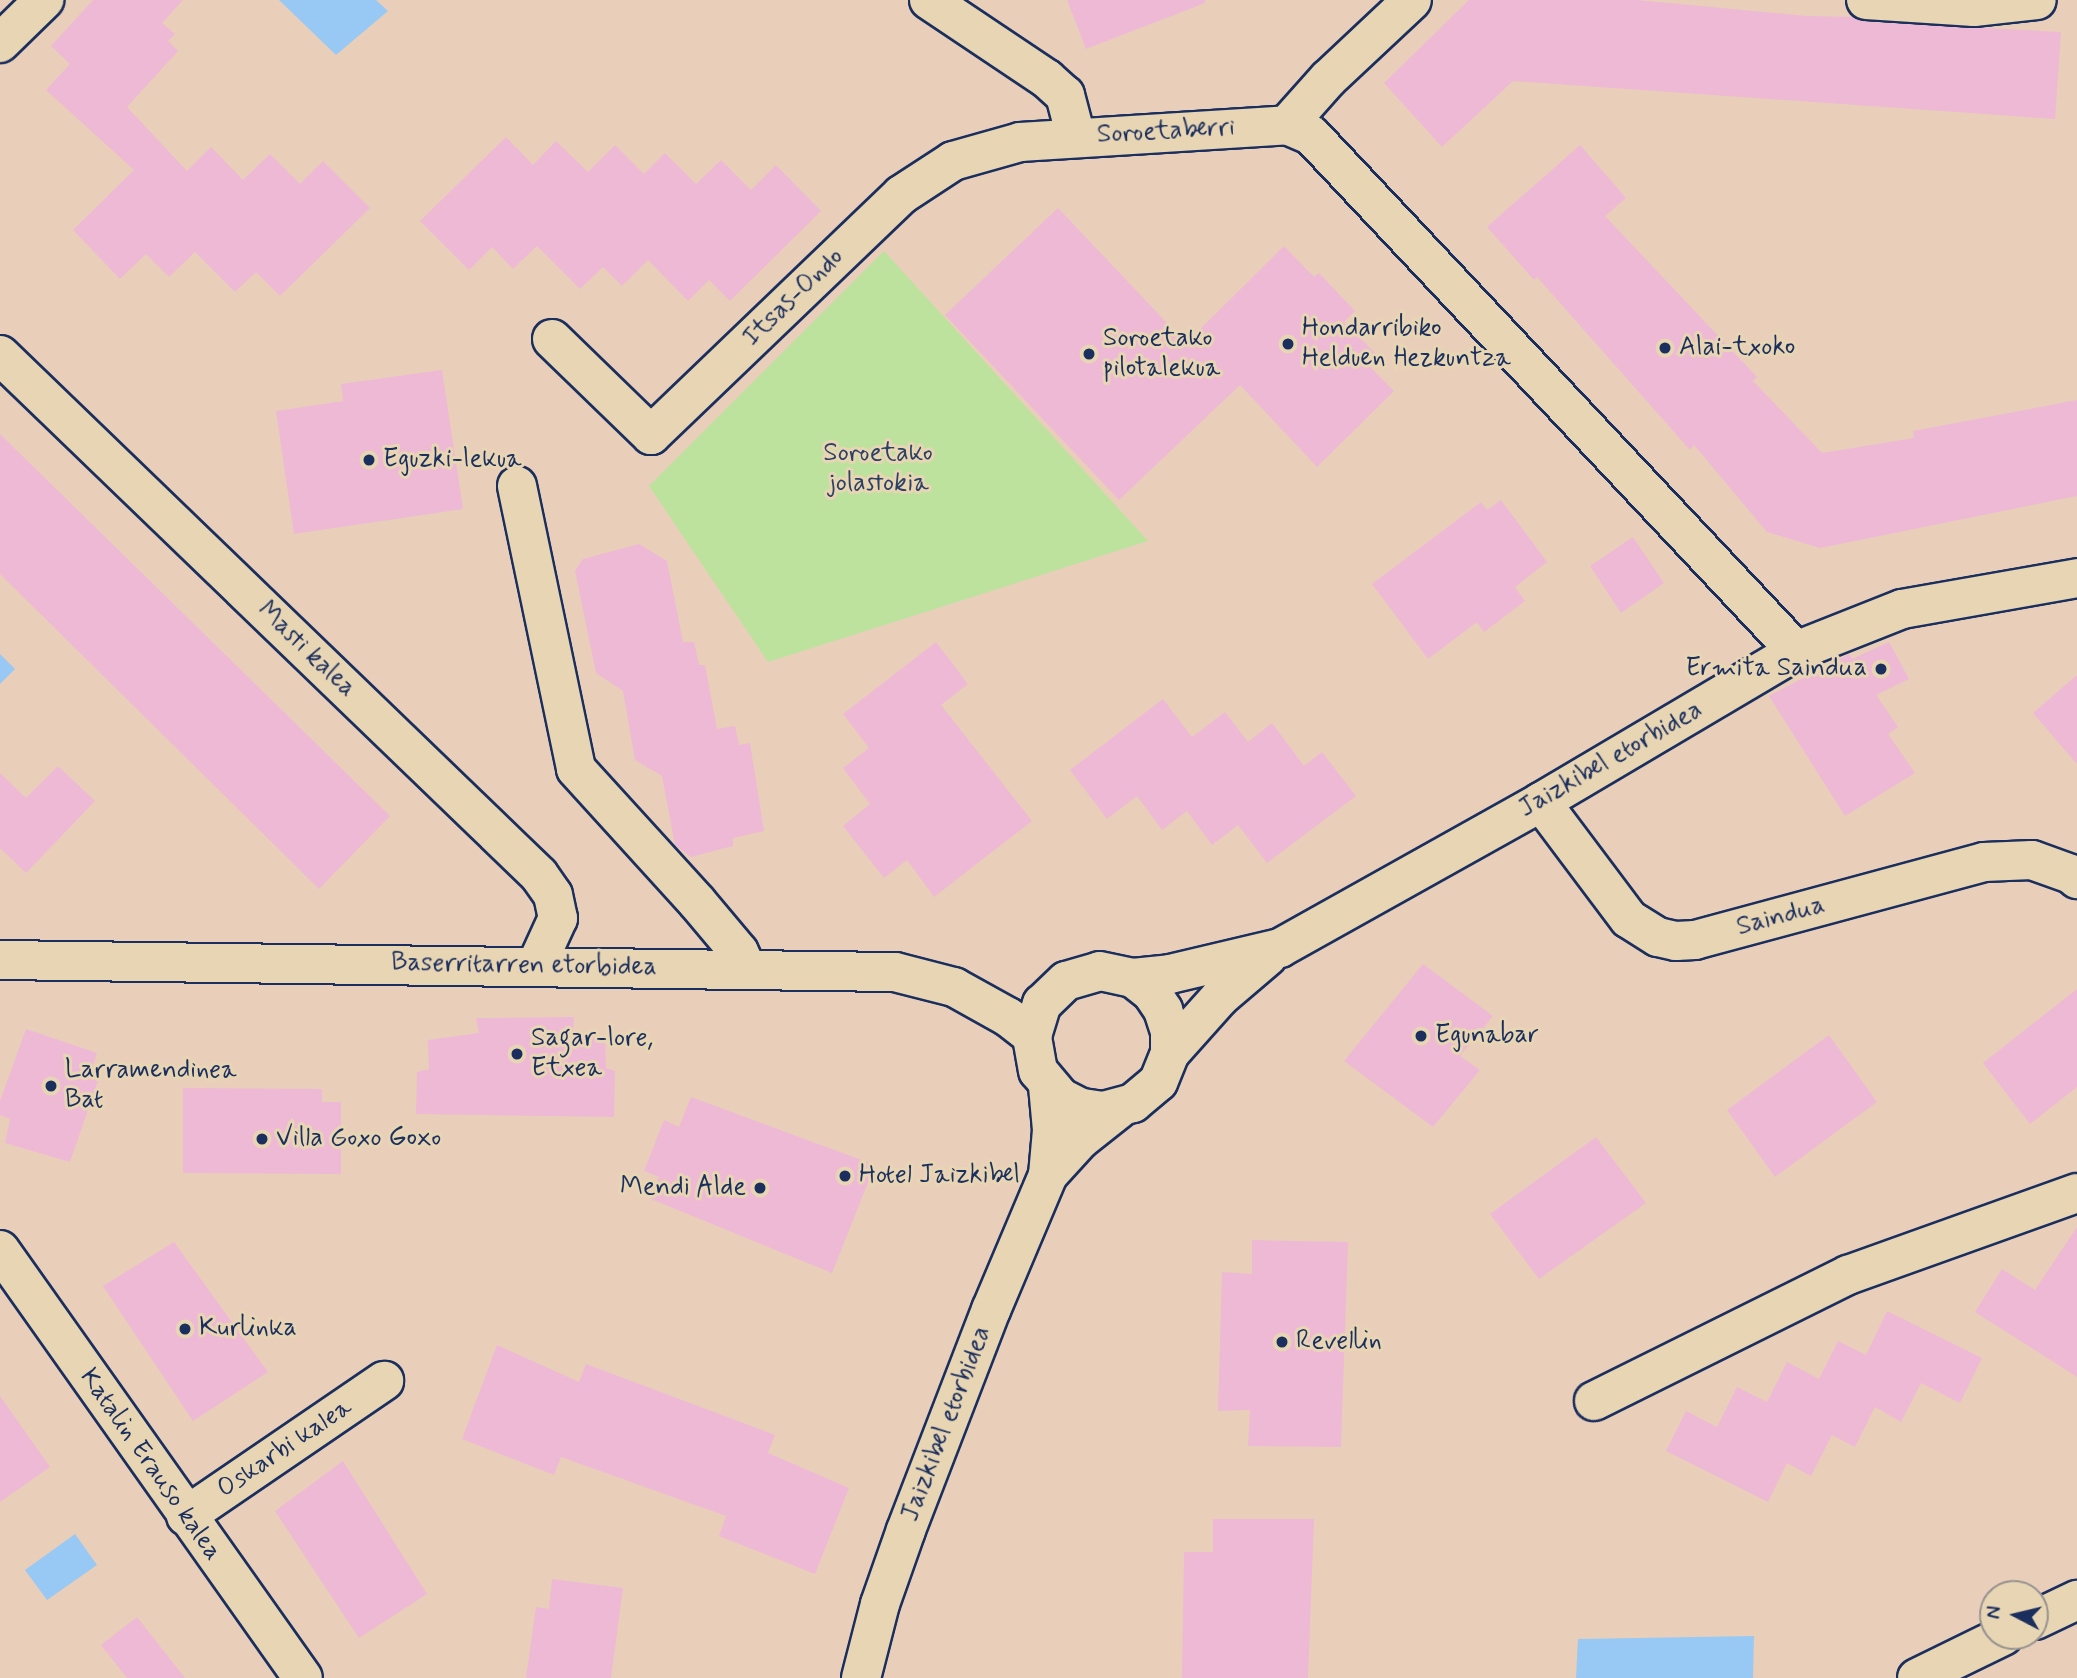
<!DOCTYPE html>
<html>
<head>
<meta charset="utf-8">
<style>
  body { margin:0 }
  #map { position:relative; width:2077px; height:1678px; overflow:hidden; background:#e9cfba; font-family:Mynerve,sans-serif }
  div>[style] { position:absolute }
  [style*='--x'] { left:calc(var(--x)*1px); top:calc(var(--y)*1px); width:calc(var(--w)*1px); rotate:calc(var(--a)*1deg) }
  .green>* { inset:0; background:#bce29e }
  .water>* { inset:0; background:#98c8f4 }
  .building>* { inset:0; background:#eeb9d4 }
  .roads { filter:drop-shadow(2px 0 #1b2f5e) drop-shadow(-2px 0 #1b2f5e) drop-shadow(0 2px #1b2f5e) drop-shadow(0 -2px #1b2f5e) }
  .minor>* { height:38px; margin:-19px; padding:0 19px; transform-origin:19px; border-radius:19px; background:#e8d5b3 }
  .tertiary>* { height:38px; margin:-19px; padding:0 19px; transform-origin:19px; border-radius:19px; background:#e8d5b3 }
  .dots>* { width:19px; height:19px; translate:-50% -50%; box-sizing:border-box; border:4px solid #e8d5b3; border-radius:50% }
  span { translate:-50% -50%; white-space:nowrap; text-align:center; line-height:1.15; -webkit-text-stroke:6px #e8d5b3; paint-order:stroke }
  .street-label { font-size:26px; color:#1b2f5e }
  .poi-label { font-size:26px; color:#1b2f5e }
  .left { translate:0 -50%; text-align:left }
  .right { translate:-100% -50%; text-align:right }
  .park-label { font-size:26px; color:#2b4164 }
  .north { position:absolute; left:1979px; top:1580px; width:70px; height:70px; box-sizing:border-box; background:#e8d5b3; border:2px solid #969391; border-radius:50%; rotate:277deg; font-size:19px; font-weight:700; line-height:28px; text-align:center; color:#1b2f5e }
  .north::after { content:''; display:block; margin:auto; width:24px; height:32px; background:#1b2f5e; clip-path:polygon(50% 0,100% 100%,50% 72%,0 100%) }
</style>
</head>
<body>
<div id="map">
  <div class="green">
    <i style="clip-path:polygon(884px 251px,1148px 541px,768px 662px,649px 486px)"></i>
  </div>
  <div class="water">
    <i style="clip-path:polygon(279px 0,376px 0,388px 11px,336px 55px)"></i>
    <i style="clip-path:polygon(0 654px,15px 669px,0 684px)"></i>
    <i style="clip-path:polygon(75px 1534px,97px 1565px,47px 1600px,25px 1570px)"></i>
    <i style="clip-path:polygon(1754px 1636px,1753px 1678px,1576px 1678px,1578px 1639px)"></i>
  </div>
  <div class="building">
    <i style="clip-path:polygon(93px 0,183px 0,162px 23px,175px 34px,168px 41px,178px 51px,127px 107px,187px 171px,211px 147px,243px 180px,270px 154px,300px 184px,323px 161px,370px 208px,280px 296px,256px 272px,235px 292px,195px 252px,169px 277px,146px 254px,120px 279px,73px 230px,134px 170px,46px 90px,70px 64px,51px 46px)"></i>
    <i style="clip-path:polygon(1067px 0,1205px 0,1205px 3px,1086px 49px)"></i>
    <i style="clip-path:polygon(1469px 0,1637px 0,1807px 16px,1853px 17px,1865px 22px,2061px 32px,2055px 119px,1513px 81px,1442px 147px,1384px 83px)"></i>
    <i style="clip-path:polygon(506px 137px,533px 165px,556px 141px,588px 172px,615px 145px,644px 174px,665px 153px,696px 184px,721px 160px,751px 190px,776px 165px,821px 211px,730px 301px,709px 280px,688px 301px,648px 260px,622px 286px,603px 267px,580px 289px,537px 246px,513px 269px,492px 247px,469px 270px,420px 221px)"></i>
    <i style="clip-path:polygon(1580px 145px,1626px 198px,1605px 216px,1757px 377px,1753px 381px,1822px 453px,1914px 438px,1913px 431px,2077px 400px,2077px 496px,1820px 548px,1767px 532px,1694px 445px,1690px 450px,1537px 277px,1534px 280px,1487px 227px)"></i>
    <i style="clip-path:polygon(1058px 208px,1186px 343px,1284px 246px,1314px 277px,1319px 273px,1355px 311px,1344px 322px,1379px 357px,1369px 366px,1394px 391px,1317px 467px,1240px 385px,1119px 500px,945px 315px)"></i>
    <i style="clip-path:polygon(442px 370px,463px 509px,294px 534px,276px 411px,343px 401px,341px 384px)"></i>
    <i style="clip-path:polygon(0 434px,390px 816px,319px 889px,0 574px)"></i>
    <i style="clip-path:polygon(1501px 500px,1547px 562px,1515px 587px,1525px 601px,1484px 632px,1477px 622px,1428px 659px,1372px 584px,1481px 502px,1487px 510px)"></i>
    <i style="clip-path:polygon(1633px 537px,1664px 583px,1621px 613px,1590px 566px)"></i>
    <i style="clip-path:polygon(639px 544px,667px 561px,683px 642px,694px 642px,699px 665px,705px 665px,717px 729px,735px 726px,739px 745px,750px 743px,764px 831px,733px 838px,733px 846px,691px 857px,675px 845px,662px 776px,635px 760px,623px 691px,596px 673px,575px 571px,583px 559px)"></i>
    <i style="clip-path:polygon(936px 642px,968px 684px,941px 705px,1032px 821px,934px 897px,907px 860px,884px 878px,843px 826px,870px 804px,843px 768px,869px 748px,843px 714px)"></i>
    <i style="clip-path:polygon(1889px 642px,1909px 679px,1876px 695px,1898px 727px,1888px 734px,1915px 773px,1845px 816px,1769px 696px,1849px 654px,1852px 659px)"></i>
    <i style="clip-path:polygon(2077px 675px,2077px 764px,2033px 713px)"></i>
    <i style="clip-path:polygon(1163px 699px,1192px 737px,1225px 712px,1248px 742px,1272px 723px,1304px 766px,1322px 752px,1356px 796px,1267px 863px,1238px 825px,1212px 845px,1187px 811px,1162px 830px,1137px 796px,1107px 819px,1070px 770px)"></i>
    <i style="clip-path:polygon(58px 766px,95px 801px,26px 873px,0 848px,0 773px,26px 798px)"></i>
    <i style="clip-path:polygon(1423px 964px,1493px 1016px,1460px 1056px,1480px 1070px,1433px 1127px,1344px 1061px)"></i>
    <i style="clip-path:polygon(2077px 989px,2077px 1087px,2030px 1124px,1983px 1063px)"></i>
    <i style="clip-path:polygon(574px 1017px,573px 1034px,605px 1035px,606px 1068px,615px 1071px,614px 1117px,416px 1114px,417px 1072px,429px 1069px,428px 1040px,479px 1033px,476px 1018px)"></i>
    <i style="clip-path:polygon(26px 1029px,97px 1053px,92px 1069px,101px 1072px,70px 1162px,5px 1143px,10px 1119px,0 1115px,0 1101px)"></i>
    <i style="clip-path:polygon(1829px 1035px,1877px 1102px,1775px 1177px,1727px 1110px)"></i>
    <i style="clip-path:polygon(183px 1088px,322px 1089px,322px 1102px,341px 1102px,341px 1174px,183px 1173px)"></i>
    <i style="clip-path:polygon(691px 1097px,875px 1165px,832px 1273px,651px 1199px,659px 1177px,644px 1171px,664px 1120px,679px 1127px)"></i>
    <i style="clip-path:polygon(1596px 1137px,1646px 1203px,1539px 1279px,1490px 1214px)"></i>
    <i style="clip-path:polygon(2077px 1227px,2077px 1377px,1975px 1312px,2002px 1269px,2035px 1290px)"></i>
    <i style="clip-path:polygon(1252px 1240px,1348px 1242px,1341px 1447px,1248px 1446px,1250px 1410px,1218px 1411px,1222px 1272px,1252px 1274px)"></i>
    <i style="clip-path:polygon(174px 1242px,268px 1372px,193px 1421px,103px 1286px)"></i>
    <i style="clip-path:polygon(1887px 1311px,1982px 1358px,1960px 1403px,1921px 1383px,1901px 1422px,1875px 1407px,1855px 1447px,1832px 1435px,1811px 1476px,1787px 1463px,1768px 1502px,1666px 1451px,1686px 1411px,1717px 1427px,1737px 1387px,1767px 1402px,1787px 1362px,1819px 1379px,1838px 1341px,1866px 1355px)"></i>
    <i style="clip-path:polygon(497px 1345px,579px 1382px,586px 1364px,775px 1435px,768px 1453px,849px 1488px,815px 1574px,719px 1536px,726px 1516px,561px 1457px,554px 1475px,462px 1439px)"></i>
    <i style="clip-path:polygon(0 1396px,50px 1467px,0 1502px)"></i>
    <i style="clip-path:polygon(343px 1461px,427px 1594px,359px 1638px,275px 1511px)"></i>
    <i style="clip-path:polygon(1213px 1519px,1314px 1519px,1308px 1678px,1182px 1678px,1184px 1552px,1213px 1552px)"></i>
    <i style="clip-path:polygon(552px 1579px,623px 1588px,611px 1678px,526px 1678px,536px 1607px,549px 1609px)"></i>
    <i style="clip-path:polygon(137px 1617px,185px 1678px,127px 1678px,101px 1645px)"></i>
  </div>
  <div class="roads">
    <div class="minor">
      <i style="--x:929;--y:0;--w:142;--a:33.8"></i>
      <i style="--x:1047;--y:79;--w:24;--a:42"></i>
      <i style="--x:1065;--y:95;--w:43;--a:75.3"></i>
      <i style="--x:1866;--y:0;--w:108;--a:3.7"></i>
      <i style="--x:1974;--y:7;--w:63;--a:-6.3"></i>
      <i style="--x:0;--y:43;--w:62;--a:-44.3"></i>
      <i style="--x:1287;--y:125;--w:62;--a:-48.3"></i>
      <i style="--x:1328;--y:79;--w:115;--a:-43.2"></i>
      <i style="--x:552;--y:339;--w:138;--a:44.1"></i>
      <i style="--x:651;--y:435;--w:347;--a:-43.8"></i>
      <i style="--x:901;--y:195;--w:62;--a:-33.2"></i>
      <i style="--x:953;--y:161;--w:70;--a:-15.8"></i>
      <i style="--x:1020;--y:142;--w:268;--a:-3.6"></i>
      <i style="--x:1287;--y:125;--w:26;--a:23"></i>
      <i style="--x:1311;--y:135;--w:708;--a:46.77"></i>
      <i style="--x:0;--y:355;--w:749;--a:43.97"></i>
      <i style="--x:539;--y:875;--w:24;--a:55"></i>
      <i style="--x:553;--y:895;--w:24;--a:78"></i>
      <i style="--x:558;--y:918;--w:53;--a:114.6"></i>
      <i style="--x:517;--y:486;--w:289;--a:78.2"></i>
      <i style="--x:576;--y:769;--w:180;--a:47.7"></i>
      <i style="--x:697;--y:902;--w:65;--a:50"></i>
      <i style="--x:739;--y:952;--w:19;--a:65"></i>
      <i style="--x:1541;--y:802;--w:146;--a:53.1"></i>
      <i style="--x:1629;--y:919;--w:34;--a:32"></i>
      <i style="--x:1658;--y:937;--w:18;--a:13"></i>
      <i style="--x:1676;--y:941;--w:19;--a:-3"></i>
      <i style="--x:1695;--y:940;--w:299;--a:-15.1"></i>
      <i style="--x:1984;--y:862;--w:48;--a:-2.4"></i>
      <i style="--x:2032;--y:860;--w:41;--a:19.7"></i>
      <i style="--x:2071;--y:874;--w:8;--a:40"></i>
      <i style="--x:1133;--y:978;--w:23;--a:38"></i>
      <i style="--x:1151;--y:992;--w:22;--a:56"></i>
      <i style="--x:1163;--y:1010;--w:22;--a:72"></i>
      <i style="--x:1170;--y:1031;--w:22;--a:90"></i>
      <i style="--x:1170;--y:1053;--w:31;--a:112"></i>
      <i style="--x:1158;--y:1082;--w:33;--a:140"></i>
      <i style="--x:1133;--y:1103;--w:31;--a:165"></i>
      <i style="--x:1103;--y:1111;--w:22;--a:-172"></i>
      <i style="--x:1081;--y:1108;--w:22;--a:-153"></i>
      <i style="--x:1061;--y:1098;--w:35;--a:-130"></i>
      <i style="--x:1038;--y:1071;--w:36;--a:-100"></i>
      <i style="--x:1032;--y:1036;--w:34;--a:-73"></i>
      <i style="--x:1042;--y:1004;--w:33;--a:-44"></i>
      <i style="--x:1066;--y:981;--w:35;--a:-16"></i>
      <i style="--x:1100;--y:971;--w:34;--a:12"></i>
      <i style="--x:1133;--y:978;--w:37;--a:-6"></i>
      <i style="--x:1170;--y:974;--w:113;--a:-13.3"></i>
      <i style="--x:1170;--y:1053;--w:75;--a:-48.2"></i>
      <i style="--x:1220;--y:997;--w:62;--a:-40.4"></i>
      <i style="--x:1048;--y:1175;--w:47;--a:-47.6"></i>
      <i style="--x:1080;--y:1140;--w:50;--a:-38.5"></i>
      <i style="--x:0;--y:1250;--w:524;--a:54.7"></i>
      <i style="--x:1594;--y:1401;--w:284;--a:-26.4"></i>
      <i style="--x:1848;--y:1275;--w:243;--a:-19.7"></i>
      <i style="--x:186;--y:1516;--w:240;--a:-34.3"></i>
      <i style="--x:2035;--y:1620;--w:47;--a:-25.5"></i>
      <i style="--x:861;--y:1678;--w:76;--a:-75.6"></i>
      <i style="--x:880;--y:1604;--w:78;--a:-70.6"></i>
      <i style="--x:906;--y:1530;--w:236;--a:-68.9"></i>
      <i style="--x:991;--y:1310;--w:147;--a:-67.1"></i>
      <i style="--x:1048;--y:1175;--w:45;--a:-84.9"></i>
      <i style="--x:1052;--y:1130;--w:44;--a:-95.2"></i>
      <i style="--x:1917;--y:1678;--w:96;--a:-26"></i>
    </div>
    <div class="tertiary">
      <i style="--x:1280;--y:948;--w:299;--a:-29.2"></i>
      <i style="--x:1541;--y:802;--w:296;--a:-30.6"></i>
      <i style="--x:1796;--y:651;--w:114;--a:-21.6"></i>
      <i style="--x:1902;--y:609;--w:178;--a:-10"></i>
      <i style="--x:0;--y:960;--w:895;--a:0.77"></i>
      <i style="--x:895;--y:972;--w:61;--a:14.3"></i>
      <i style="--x:954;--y:987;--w:62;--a:29.1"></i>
      <i style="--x:1008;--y:1017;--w:31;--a:38"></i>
    </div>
  </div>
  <div class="dots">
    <i style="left:1288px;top:344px;background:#1b2f5e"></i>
    <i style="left:1665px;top:348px;background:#1b2f5e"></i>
    <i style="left:1089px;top:354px;background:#1b2f5e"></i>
    <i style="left:369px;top:460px;background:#1b2f5e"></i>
    <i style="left:1881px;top:669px;background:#1b2f5e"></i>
    <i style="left:1421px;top:1036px;background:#1b2f5e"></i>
    <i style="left:517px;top:1054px;background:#1b2f5e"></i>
    <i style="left:51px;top:1086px;background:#1b2f5e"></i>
    <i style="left:262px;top:1139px;background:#1b2f5e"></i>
    <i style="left:845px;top:1176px;background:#1b2f5e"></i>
    <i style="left:760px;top:1188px;background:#1b2f5e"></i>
    <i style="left:185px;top:1329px;background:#1b2f5e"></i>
    <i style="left:1282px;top:1342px;background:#1b2f5e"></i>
  </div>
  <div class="street-label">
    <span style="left:1166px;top:132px;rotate:-3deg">Soroetaberri</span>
    <span style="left:794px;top:298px;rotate:-44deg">Itsas-Ondo</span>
    <span style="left:306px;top:650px;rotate:44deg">Masti kalea</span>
    <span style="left:1611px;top:760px;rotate:-30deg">Jaizkibel etorbidea</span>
    <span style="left:1781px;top:917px;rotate:-15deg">Saindua</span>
    <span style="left:524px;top:966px;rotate:1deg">Baserritarren etorbidea</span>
    <span style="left:947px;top:1424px;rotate:-69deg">Jaizkibel etorbidea</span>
    <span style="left:285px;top:1449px;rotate:-34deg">Oskarbi kalea</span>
    <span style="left:150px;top:1465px;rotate:55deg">Katalin Erauso kalea</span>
  </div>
  <div class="poi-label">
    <span class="left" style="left:1302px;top:344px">Hondarribiko<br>Helduen Hezkuntza</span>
    <span class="left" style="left:1103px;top:354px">Soroetako<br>pilotalekua</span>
    <span class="left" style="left:1679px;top:348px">Alai-txoko</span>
    <span class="left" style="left:383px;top:460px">Eguzki-lekua</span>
    <span class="right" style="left:1867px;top:669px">Ermita Saindua</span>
    <span class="left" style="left:1435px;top:1036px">Egunabar</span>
    <span class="left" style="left:531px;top:1054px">Sagar-lore,<br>Etxea</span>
    <span class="left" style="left:65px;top:1086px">Larramendinea<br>Bat</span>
    <span class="left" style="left:276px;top:1139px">Villa Goxo Goxo</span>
    <span class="left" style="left:859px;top:1176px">Hotel Jaizkibel</span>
    <span class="right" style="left:746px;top:1188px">Mendi Alde</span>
    <span class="left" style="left:199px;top:1329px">Kurlinka</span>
    <span class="left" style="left:1296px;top:1342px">Revellin</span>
  </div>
  <div class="park-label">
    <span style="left:878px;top:469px">Soroetako<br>jolastokia</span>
  </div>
  <div class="north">N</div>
</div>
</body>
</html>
